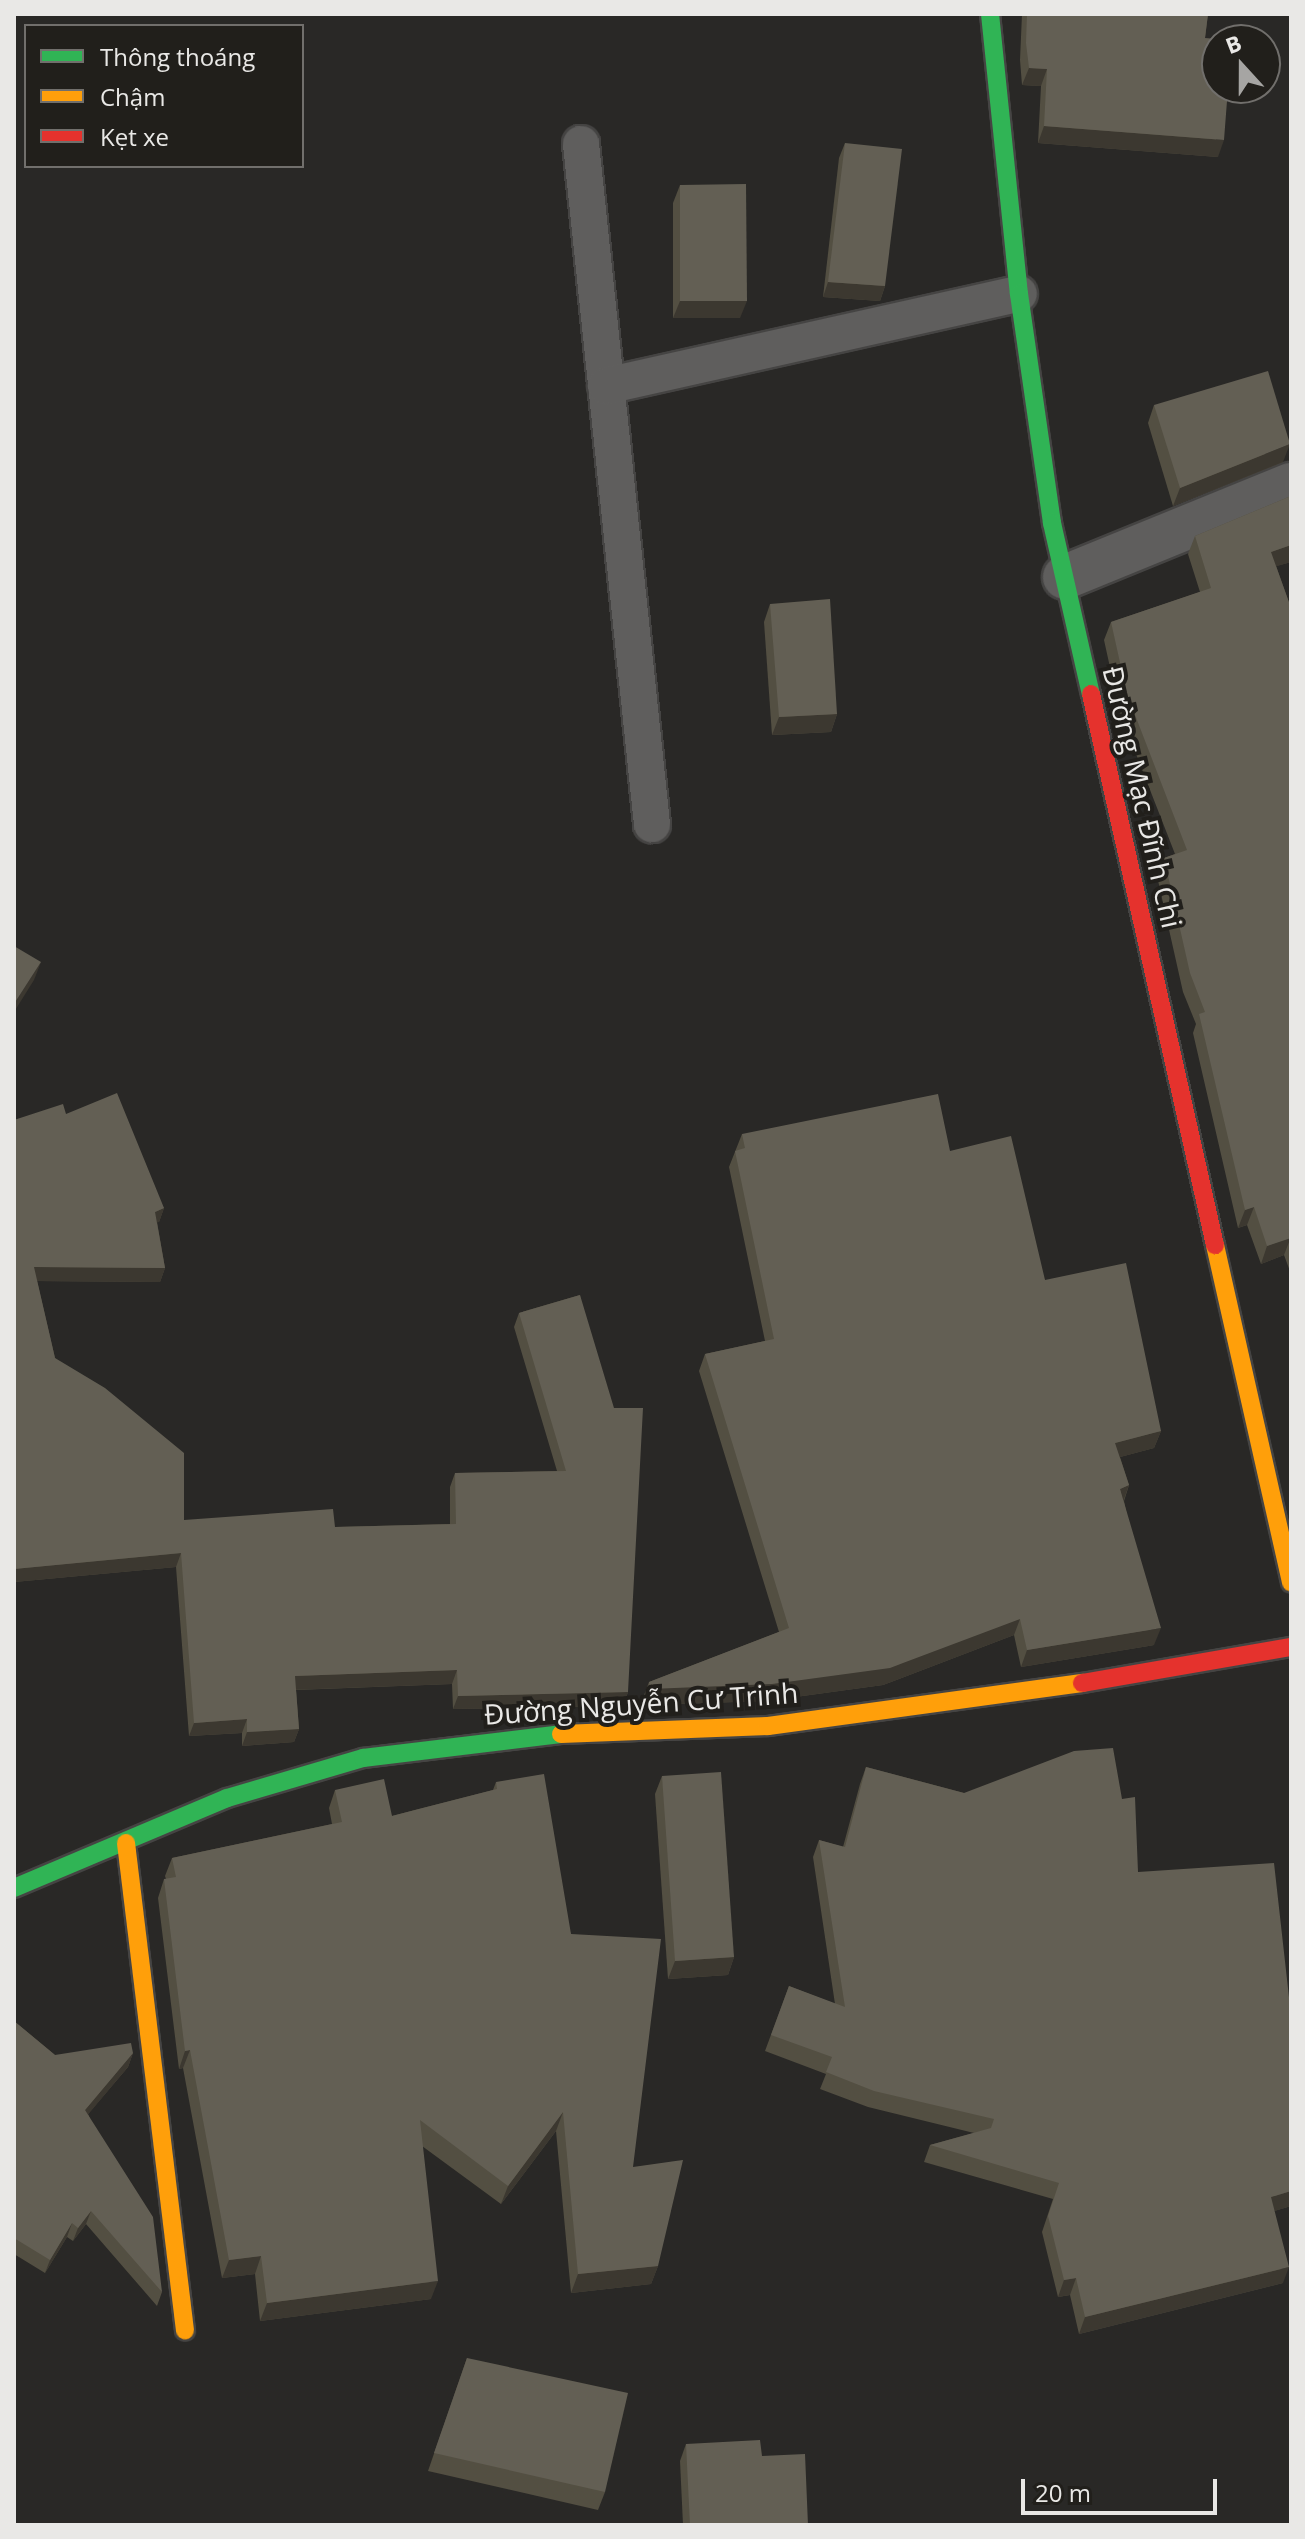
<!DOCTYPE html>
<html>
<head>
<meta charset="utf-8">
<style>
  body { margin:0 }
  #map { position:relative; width:1305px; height:2539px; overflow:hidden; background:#292826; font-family:"Open Sans",sans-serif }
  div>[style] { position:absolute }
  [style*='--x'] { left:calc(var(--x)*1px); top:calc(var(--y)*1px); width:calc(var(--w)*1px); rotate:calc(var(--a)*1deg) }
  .roads { filter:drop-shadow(2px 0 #454443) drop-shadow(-2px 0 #454443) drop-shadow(0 2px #454443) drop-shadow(0 -2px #454443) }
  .lane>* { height:36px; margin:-18px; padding:0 18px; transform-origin:18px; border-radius:18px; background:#5f5e5d }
  .street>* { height:44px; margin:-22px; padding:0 22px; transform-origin:22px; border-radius:22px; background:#5f5e5d }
  .fast>* { height:18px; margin:-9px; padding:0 9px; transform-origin:9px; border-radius:9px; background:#30b455 }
  .slow>* { height:18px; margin:-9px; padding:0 9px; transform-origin:9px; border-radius:9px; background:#ff9f0a }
  .jam>* { height:18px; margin:-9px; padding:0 9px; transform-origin:9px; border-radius:9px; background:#e5322d }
  .wall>* { inset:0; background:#534f42 }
  .shaded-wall>* { inset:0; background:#3c3830 }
  .building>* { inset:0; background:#635f54 }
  span { translate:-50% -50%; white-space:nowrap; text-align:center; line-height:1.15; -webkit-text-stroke:8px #211f1b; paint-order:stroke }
  .street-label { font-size:28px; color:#e9e8e6 }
  .frame { position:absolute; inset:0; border:16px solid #e9e8e6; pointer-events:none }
  .legend { position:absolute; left:24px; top:24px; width:280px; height:144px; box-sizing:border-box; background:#211f1b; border:2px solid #716f6c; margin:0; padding:10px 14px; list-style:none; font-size:24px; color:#e9e8e6 }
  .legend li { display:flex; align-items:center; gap:16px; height:40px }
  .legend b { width:40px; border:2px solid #716f6c }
  .north { position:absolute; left:1201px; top:24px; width:80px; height:80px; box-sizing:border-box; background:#211f1b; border:2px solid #716f6c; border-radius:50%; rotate:339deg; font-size:22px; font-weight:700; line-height:32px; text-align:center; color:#e9e8e6 }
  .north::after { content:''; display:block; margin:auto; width:28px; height:36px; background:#a6a5a3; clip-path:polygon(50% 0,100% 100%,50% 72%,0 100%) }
  .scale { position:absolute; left:1021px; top:2479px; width:196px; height:36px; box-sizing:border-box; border:4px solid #e9e8e6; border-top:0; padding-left:10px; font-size:24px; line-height:28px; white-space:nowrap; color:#e9e8e6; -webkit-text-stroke:6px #211f1b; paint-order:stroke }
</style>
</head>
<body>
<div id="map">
  <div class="roads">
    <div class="lane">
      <i style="--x:581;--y:144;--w:684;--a:84.04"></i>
      <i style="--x:606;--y:386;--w:423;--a:-12.6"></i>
    </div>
    <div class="street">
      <i style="--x:1065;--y:577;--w:244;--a:-22.2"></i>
    </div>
    <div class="fast">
      <i style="--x:990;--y:14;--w:281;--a:84.1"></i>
      <i style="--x:1019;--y:294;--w:231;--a:81.8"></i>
      <i style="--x:1052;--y:523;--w:175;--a:77.2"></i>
      <i style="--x:14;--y:1888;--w:231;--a:-22.9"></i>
      <i style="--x:227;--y:1798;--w:142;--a:-16.4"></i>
      <i style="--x:363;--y:1758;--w:199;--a:-6.9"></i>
    </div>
    <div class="slow">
      <i style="--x:1215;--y:1245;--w:346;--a:77.3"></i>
      <i style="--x:561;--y:1734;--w:207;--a:-2.2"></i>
      <i style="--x:768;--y:1726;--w:317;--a:-7.8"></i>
      <i style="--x:126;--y:1843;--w:491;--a:83.1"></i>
    </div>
    <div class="jam">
      <i style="--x:1091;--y:694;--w:565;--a:77.32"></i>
      <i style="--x:1082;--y:1683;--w:212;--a:-9.8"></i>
    </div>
  </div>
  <div class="wall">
    <i style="clip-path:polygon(1022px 14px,1208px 14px,1205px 38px,1218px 157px,1038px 143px,1041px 86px,1022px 85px,1020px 60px)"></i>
    <i style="clip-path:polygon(845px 143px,885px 286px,880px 301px,823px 297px,839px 158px)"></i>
    <i style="clip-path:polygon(680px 185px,740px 318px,673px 318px,673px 203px)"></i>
    <i style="clip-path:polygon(1154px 405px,1283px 462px,1173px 506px,1148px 423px)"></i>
    <i style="clip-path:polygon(1291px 496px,1291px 562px,1276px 566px,1291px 608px,1291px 1274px,1284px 1255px,1261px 1264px,1247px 1225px,1238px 1228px,1193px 1033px,1196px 1024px,1183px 992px,1157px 876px,1164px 858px,1175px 854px,1120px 713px,1104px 640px,1111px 622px,1200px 592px,1188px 554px,1195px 536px)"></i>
    <i style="clip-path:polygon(770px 604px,837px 714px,831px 732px,772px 735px,764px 622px)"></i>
    <i style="clip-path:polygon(66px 1114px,164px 1208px,159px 1222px,157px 1222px,165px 1268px,160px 1282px,37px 1281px,55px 1358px,184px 1520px,335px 1527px,450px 1524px,450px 1487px,455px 1473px,557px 1471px,514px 1327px,519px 1313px,580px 1295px,628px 1692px,623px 1706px,453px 1709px,452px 1684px,296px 1690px,299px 1729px,294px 1742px,242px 1746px,242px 1733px,189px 1736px,176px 1567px,14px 1582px,14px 1120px)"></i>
    <i style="clip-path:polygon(742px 1134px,950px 1151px,1045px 1280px,1161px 1431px,1154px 1448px,1120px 1457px,1129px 1485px,1124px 1501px,1154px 1645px,1021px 1667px,1014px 1635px,883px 1685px,766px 1701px,644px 1705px,643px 1698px,649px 1682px,779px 1632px,699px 1371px,705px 1354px,765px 1341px,729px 1167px)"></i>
    <i style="clip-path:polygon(866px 1767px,964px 1793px,1122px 1799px,1138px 1872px,1291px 2015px,1291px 2206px,1274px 2211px,1283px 2283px,1079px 2334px,1070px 2295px,1058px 2297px,1042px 2232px,1053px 2199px,924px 2162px,930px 2145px,974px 2133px,868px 2107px,820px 2089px,826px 2074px,765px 2051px,789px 1986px,835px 2004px,813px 1857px,819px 1840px,843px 1847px,860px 1784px)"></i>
    <i style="clip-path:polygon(662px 1776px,734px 1957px,728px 1975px,668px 1979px,655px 1794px)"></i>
    <i style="clip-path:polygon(496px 1782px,571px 1934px,633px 2167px,658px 2266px,651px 2284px,571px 2293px,556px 2131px,501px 2204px,422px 2146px,431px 2299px,260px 2321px,255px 2274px,222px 2278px,183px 2068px,179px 2069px,158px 1898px,164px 1879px,166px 1879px,165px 1876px,172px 1858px,332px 1824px,329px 1808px,335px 1790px,392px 1816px,493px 1790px)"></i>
    <i style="clip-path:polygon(14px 2021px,55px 2055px,133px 2053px,128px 2067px,88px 2114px,162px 2292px,157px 2306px,86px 2224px,73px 2241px,67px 2237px,45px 2273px,14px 2254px)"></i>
    <i style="clip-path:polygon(467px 2358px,605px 2492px,598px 2510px,428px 2471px)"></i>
    <i style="clip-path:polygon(686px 2444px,808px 2525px,683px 2525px,680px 2461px)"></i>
  </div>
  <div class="shaded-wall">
    <i style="clip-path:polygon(1029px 68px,1047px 69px,1041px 86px,1022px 85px)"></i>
    <i style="clip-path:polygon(1044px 126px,1224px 140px,1218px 157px,1038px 143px)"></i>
    <i style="clip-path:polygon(828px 282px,885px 286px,880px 301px,823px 297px)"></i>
    <i style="clip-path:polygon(680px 301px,747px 301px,740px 318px,673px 318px)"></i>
    <i style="clip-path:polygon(1290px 444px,1283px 462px,1173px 506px,1180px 488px)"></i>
    <i style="clip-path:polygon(1291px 545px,1291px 562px,1264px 570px,1271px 552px)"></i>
    <i style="clip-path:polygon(837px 714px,831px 732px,772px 735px,779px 717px)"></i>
    <i style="clip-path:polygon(41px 962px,34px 980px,14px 1012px,14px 1004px)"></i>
    <i style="clip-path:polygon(1254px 1207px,1247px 1225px,1238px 1228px,1245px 1210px)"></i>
    <i style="clip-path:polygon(164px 1208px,159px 1222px,150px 1225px,155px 1212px)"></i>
    <i style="clip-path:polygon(1291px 1237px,1284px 1255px,1261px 1264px,1267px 1246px)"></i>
    <i style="clip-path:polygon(34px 1267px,165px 1268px,160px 1282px,29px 1281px)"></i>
    <i style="clip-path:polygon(1161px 1431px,1154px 1448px,1109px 1460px,1115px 1443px)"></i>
    <i style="clip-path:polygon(1129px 1485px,1123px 1502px,1120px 1489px)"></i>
    <i style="clip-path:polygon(181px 1553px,176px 1567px,14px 1582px,14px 1569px)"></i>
    <i style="clip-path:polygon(1020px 1619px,1014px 1635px,883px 1685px,766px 1701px,644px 1705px,650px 1689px)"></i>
    <i style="clip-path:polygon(1161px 1628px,1154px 1645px,1021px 1667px,1027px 1650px)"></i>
    <i style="clip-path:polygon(457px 1670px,452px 1684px,290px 1690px,295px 1676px)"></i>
    <i style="clip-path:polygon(628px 1692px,623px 1706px,453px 1709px,458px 1696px)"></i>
    <i style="clip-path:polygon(247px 1719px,242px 1733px,189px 1736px,194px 1723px)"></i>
    <i style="clip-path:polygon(299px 1729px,294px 1742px,242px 1746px,247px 1732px)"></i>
    <i style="clip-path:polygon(734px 1957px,728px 1975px,668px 1979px,675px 1961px)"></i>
    <i style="clip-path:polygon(190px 2050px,183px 2068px,179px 2069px,185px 2051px)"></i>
    <i style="clip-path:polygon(133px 2053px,128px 2067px,80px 2124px,85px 2110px)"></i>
    <i style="clip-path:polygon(563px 2112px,556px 2131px,501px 2204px,508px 2186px)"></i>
    <i style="clip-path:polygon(1291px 2191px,1291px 2206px,1265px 2214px,1271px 2197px)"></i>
    <i style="clip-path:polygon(91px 2211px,86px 2224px,73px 2241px,78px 2228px)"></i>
    <i style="clip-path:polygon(72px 2223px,67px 2237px,45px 2273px,50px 2260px)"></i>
    <i style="clip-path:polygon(261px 2256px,255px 2274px,222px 2278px,229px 2260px)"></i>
    <i style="clip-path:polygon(658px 2266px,651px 2284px,571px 2293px,578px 2274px)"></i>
    <i style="clip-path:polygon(1289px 2267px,1283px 2283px,1079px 2334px,1085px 2317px)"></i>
    <i style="clip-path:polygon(1076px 2278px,1070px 2295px,1058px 2297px,1064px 2280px)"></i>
    <i style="clip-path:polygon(438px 2281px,431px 2299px,260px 2321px,267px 2303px)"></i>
  </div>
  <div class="building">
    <i style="clip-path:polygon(1027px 14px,1208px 14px,1205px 38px,1231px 40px,1217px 40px,1217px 88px,1228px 88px,1224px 140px,1044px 126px,1047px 69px,1029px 68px,1026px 43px)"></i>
    <i style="clip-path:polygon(845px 143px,902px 149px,885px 286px,828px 282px)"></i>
    <i style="clip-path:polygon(746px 184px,747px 301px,680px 301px,680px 185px)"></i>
    <i style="clip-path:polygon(1268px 371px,1290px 444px,1180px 488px,1154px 405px)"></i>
    <i style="clip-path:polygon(1291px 496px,1291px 545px,1271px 552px,1291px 608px,1291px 1238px,1267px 1246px,1254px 1207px,1245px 1210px,1199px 1014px,1205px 1012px,1190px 973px,1164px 858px,1187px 850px,1127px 694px,1111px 622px,1211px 588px,1195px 536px)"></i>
    <i style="clip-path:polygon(830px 599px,837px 714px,779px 717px,770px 604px)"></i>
    <i style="clip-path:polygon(14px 946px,41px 962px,14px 1004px)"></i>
    <i style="clip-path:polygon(117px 1093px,164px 1208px,155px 1212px,165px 1268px,34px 1267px,55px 1358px,105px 1388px,184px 1453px,184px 1520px,333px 1509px,335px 1527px,456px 1524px,455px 1473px,566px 1471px,519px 1313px,580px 1295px,614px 1408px,643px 1408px,628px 1692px,458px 1696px,457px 1670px,295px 1676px,299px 1729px,247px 1732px,247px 1719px,194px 1723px,181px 1553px,14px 1569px,14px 1120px,63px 1104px,66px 1114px)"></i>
    <i style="clip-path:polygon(938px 1094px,950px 1151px,1011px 1136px,1045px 1280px,1126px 1263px,1161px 1431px,1115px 1443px,1129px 1485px,1120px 1489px,1161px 1628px,1027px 1650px,1020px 1619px,890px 1668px,772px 1684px,650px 1689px,649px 1682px,789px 1628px,705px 1354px,774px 1339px,735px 1151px,745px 1148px,742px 1134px)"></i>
    <i style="clip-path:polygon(1113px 1748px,1122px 1799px,1135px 1797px,1138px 1872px,1274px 1863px,1291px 2015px,1291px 2191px,1271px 2197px,1289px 2267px,1085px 2317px,1076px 2278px,1064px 2280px,1048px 2216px,1059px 2183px,930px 2145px,991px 2128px,994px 2119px,874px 2091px,826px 2072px,832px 2057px,771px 2035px,789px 1986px,845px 2007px,819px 1840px,845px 1847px,866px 1767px,964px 1793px,1074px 1751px)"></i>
    <i style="clip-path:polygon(721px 1772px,734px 1957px,675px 1961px,662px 1776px)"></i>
    <i style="clip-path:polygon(544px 1774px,571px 1934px,661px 1939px,633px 2167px,683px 2160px,658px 2266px,578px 2274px,563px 2112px,508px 2186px,420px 2120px,438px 2281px,267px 2303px,261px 2256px,229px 2260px,190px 2050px,185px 2051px,164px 1879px,176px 1877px,172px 1858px,342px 1822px,335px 1790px,384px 1779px,392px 1816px,497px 1789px,496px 1782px)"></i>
    <i style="clip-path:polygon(14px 2021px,55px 2055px,131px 2043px,133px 2053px,85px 2110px,153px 2217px,162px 2292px,91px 2211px,78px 2228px,72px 2223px,50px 2260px,14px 2238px)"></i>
    <i style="clip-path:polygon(467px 2358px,628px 2393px,605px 2492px,434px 2453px)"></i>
    <i style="clip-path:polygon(760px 2440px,762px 2456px,805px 2454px,808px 2525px,690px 2525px,686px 2444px)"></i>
  </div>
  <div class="street-label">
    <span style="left:1143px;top:797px;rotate:77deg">Đường Mạc Đĩnh Chi</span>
    <span style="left:641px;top:1703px;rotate:-4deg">Đường Nguyễn Cư Trinh</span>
  </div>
  <div class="frame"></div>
  <ul class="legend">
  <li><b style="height:10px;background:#30b455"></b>Thông thoáng</li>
  <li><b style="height:10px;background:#ff9f0a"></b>Chậm</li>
  <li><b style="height:10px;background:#e5322d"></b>Kẹt xe</li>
  </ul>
  <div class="north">B</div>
  <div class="scale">20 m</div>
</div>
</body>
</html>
